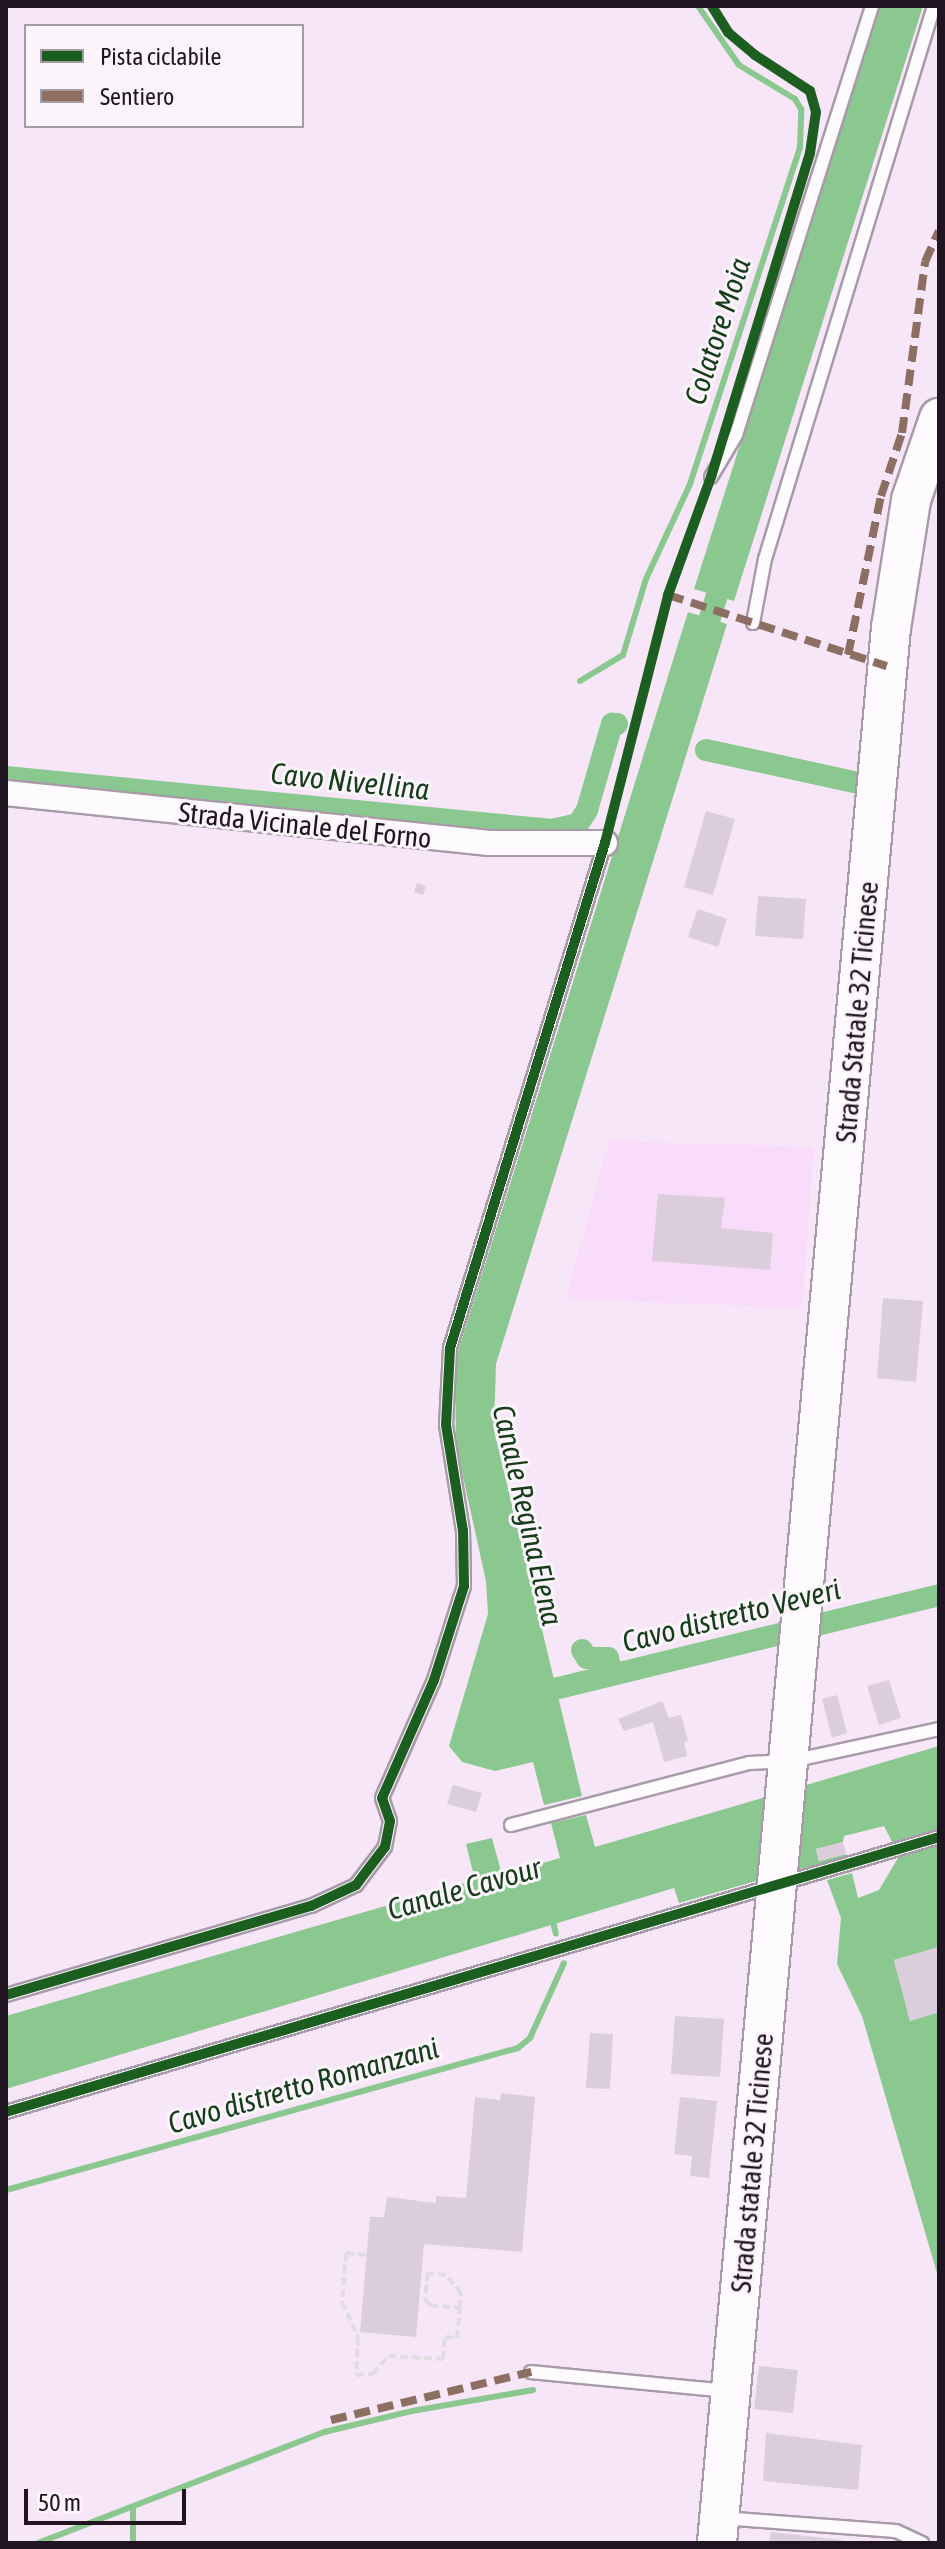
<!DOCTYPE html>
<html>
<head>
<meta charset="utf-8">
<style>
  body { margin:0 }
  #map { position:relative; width:945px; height:2549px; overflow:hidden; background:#f7e6f7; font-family:"Asap Condensed",sans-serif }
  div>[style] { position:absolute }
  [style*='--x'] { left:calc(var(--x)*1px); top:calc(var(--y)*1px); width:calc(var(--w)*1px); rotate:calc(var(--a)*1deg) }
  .built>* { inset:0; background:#f8dcf9 }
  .water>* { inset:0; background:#8ac890 }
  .stream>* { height:6px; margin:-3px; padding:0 3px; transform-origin:3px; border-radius:3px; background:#8ac890 }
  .canal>* { height:22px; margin:-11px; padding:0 11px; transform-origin:11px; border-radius:11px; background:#8ac890 }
  .building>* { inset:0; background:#dbcddb }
  .path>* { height:4px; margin-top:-2px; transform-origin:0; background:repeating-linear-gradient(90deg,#e1dce1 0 8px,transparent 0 12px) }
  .roads { filter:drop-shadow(2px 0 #a89ba9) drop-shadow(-2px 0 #a89ba9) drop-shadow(0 2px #a89ba9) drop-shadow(0 -2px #a89ba9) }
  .lane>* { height:12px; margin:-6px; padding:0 6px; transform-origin:6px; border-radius:6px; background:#fefbfe }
  .street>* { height:24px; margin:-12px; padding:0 12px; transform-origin:12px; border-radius:12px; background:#fefbfe }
  .primary>* { height:38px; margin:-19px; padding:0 19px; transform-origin:19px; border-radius:19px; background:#fefbfe }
  .quiet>* { height:8px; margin-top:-4px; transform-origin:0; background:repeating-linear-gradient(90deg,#8d6e63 0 16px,transparent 0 24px) }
  .cycleway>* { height:10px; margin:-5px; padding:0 5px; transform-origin:5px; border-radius:5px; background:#1b5e20 }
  span { translate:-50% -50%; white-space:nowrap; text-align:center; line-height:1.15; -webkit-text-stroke:6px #fbf5fb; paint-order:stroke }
  .street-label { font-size:28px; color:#1f1420 }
  .water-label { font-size:30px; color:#163c1a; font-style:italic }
  .frame { position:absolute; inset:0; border:8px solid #1f1420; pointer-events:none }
  .legend { position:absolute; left:24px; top:24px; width:280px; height:104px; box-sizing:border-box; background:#fbf5fb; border:2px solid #a39ba3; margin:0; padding:10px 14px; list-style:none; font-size:24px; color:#1f1420 }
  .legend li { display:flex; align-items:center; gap:16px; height:40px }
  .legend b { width:40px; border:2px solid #a39ba3 }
  .scale { position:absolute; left:24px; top:2489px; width:162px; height:36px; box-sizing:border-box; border:4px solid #1f1420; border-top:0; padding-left:10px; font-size:24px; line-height:28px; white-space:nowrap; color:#1f1420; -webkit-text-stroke:6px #fbf5fb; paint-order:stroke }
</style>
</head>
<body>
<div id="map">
  <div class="built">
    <i style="clip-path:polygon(609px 1141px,814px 1147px,802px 1308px,566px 1299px)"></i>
  </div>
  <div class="water">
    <i style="clip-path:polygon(880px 6px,923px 6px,734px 601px,694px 589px)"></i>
    <i style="clip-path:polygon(688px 612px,727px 624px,496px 1364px,494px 1430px,582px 1796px,544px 1805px,533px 1762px,495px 1771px,462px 1762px,449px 1746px,488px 1614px,486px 1581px,456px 1445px,455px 1361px)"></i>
    <i style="clip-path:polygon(939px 1746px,939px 1832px,894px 1846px,884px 1826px,844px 1836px,843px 1842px,816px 1849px,819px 1861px,846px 1854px,848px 1861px,798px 1869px,798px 1851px,763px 1879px,679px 1903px,674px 1888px,6px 2089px,6px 2016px,475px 1880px,466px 1844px,492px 1838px,502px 1875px,560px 1858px,551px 1823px,586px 1815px,595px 1847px)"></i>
    <i style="clip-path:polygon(939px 1845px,939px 1947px,894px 1960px,910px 2021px,939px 2012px,939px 2280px,862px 2016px,837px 1964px,841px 1918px,827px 1880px,852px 1873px,858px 1898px,879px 1890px,898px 1858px)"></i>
  </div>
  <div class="stream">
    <i style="--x:580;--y:681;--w:50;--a:-31.2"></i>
    <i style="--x:623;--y:655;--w:79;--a:-73.2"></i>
    <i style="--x:646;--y:579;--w:105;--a:-65.1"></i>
    <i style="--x:690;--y:484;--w:354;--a:-71.9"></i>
    <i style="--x:800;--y:147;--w:38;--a:-88"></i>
    <i style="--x:801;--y:109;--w:12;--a:-121"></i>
    <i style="--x:795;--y:99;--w:66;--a:-148.7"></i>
    <i style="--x:739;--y:65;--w:72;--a:-124.8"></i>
    <i style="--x:552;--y:1918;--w:16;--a:76"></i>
    <i style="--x:6;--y:2190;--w:531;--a:-15.5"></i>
    <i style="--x:518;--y:2048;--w:16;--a:-40"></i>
    <i style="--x:530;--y:2038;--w:82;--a:-65.6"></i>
    <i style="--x:133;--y:2507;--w:36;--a:90"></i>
    <i style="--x:38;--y:2543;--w:307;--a:-21.2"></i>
    <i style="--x:324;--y:2432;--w:90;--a:-13.4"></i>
    <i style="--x:412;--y:2411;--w:123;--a:-9.8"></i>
  </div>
  <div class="canal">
    <i style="--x:701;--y:647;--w:82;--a:-72.9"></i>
    <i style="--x:706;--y:750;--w:156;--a:12.2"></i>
    <i style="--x:6;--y:777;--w:549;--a:5.54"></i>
    <i style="--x:552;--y:830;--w:27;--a:-13"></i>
    <i style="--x:578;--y:824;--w:17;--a:-57"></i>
    <i style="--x:587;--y:810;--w:90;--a:-73.8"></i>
    <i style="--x:612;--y:724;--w:5;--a:0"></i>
    <i style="--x:582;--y:1650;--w:9;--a:58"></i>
    <i style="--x:587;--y:1658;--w:21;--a:0"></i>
    <i style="--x:608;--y:1658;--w:16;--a:76"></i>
    <i style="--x:538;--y:1693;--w:413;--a:-13.7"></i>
  </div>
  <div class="building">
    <i style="clip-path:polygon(706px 811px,735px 819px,713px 895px,684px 887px)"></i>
    <i style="clip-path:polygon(417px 883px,426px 886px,423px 895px,414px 892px)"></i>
    <i style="clip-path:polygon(758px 896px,806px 899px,803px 939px,755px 936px)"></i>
    <i style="clip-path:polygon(698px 909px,727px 919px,718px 947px,688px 937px)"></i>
    <i style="clip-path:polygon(658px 1194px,725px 1198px,721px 1228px,773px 1233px,770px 1270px,652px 1261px)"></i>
    <i style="clip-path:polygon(883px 1298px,923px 1301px,916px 1382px,877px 1378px)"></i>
    <i style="clip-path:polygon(889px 1680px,901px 1718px,879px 1725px,867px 1686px)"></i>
    <i style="clip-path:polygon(837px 1695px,847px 1733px,832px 1738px,822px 1699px)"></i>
    <i style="clip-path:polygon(662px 1701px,669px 1718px,681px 1715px,688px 1741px,684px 1742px,687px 1756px,664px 1762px,653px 1722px,624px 1731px,618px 1719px)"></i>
    <i style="clip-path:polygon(453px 1785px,482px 1793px,476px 1812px,447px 1804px)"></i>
    <i style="clip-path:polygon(843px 1842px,846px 1854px,819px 1861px,816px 1849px)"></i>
    <i style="clip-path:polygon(939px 1947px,939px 2012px,910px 2021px,894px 1960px)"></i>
    <i style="clip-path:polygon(675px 2016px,724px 2019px,720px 2077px,671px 2074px)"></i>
    <i style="clip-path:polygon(590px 2033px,613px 2034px,610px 2089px,586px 2088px)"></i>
    <i style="clip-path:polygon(501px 2093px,535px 2097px,522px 2252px,424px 2244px,416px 2337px,360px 2332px,370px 2217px,384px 2217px,387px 2197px,436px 2203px,436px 2196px,466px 2198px,475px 2097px,500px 2100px)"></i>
    <i style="clip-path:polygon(680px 2097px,717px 2101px,709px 2178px,690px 2176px,692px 2156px,674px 2154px)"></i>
    <i style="clip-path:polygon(759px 2366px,798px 2370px,793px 2413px,754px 2409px)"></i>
    <i style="clip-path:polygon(766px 2433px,862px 2445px,858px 2490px,763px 2481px)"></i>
    <i style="clip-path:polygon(771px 2532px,843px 2540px,843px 2543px,769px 2543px)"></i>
  </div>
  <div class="path">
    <i style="--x:366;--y:2255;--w:20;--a:-174"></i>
    <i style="--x:346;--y:2253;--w:49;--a:94.7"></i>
    <i style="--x:342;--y:2302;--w:38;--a:65"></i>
    <i style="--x:358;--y:2337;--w:38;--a:93"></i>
    <i style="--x:356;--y:2375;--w:17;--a:-3"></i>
    <i style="--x:373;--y:2374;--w:23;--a:-50"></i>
    <i style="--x:388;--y:2356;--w:55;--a:3.1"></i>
    <i style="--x:443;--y:2359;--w:22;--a:-85"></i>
    <i style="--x:445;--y:2337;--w:12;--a:5"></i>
    <i style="--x:457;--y:2338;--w:30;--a:-84"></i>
    <i style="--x:460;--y:2308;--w:15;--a:-86"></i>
    <i style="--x:461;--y:2293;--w:23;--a:-130"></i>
    <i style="--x:446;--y:2275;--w:18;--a:-174"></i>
    <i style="--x:428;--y:2273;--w:26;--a:97"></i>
    <i style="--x:425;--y:2299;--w:8;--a:50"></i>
    <i style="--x:430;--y:2305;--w:30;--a:6"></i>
  </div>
  <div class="roads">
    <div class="lane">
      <i style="--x:711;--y:477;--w:49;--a:-59.2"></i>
      <i style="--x:736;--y:435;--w:450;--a:-72.4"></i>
      <i style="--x:753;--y:623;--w:65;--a:-79.4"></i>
      <i style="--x:765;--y:559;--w:578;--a:-73.01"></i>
      <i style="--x:511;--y:1825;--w:246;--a:-14.6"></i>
      <i style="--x:749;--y:1763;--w:42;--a:-2.7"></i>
      <i style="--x:791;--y:1761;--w:151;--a:-12.2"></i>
      <i style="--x:6;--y:1995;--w:318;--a:-16.3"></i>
      <i style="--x:311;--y:1906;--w:50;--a:-25"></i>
      <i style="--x:356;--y:1885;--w:48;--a:-52.7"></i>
      <i style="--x:385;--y:1847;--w:26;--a:-79"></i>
      <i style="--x:390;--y:1821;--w:24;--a:-109"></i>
      <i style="--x:382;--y:1798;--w:129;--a:-66.2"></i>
      <i style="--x:434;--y:1680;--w:99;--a:-72.3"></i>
      <i style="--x:464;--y:1586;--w:55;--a:-91"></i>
      <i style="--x:463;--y:1531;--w:107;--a:-99.1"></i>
      <i style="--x:446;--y:1425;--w:77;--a:-87"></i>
      <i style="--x:450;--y:1348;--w:528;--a:-72.94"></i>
      <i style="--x:6;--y:2112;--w:973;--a:-16.42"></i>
      <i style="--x:531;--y:2372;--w:197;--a:5.5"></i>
      <i style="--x:722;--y:2518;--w:174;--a:4.3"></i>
      <i style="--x:896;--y:2531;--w:29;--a:25"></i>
    </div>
    <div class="street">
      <i style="--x:6;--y:793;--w:486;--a:5.9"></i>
      <i style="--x:489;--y:843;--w:116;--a:0"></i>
    </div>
    <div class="primary">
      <i style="--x:717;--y:2543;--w:1923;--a:-84.81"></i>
      <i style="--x:891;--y:628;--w:130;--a:-81.1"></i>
      <i style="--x:911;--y:500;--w:87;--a:-71.1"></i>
    </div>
  </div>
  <div class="quiet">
    <i style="--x:668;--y:595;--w:230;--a:18"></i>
    <i style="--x:848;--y:655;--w:162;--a:-78.3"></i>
    <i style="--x:881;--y:496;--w:66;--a:-71.6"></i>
    <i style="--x:902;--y:433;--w:173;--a:-82.3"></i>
    <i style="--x:925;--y:262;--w:34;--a:-66"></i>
    <i style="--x:331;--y:2420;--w:206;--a:-13.5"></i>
  </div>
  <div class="cycleway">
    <i style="--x:6;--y:1995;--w:318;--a:-16.3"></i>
    <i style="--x:311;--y:1906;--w:50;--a:-25"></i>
    <i style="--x:356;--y:1885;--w:48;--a:-52.7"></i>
    <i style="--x:385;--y:1847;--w:26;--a:-79"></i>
    <i style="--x:390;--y:1821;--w:24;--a:-109"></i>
    <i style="--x:382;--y:1798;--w:129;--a:-66.2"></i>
    <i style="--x:434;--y:1680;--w:99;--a:-72.3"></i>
    <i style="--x:464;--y:1586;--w:55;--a:-91"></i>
    <i style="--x:463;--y:1531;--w:107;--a:-99.1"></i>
    <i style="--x:446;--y:1425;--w:77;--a:-87"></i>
    <i style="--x:450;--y:1348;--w:528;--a:-72.94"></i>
    <i style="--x:605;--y:843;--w:256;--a:-75.7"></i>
    <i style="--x:668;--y:595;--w:126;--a:-70"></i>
    <i style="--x:711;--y:477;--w:339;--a:-73"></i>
    <i style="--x:810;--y:153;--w:41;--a:-81.7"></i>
    <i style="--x:816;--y:112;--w:22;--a:-106"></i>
    <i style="--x:810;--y:91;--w:66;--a:-146.8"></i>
    <i style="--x:755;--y:55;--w:35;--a:-140"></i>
    <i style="--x:728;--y:32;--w:31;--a:-122"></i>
    <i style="--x:6;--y:2112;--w:973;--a:-16.42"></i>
  </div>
  <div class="street-label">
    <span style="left:305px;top:825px;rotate:6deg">Strada Vicinale del Forno</span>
    <span style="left:857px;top:1012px;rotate:-85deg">Strada Statale 32 Ticinese</span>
    <span style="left:752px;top:2163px;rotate:-85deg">Strada statale 32 Ticinese</span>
  </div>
  <div class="water-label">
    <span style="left:717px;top:331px;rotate:-72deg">Colatore Moia</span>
    <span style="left:350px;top:781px;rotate:6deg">Cavo Nivellina</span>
    <span style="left:528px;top:1515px;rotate:77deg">Canale Regina Elena</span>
    <span style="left:731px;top:1615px;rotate:-14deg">Cavo distretto Veveri</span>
    <span style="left:464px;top:1888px;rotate:-16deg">Canale Cavour</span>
    <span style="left:303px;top:2085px;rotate:-16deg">Cavo distretto Romanzani</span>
  </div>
  <div class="frame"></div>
  <ul class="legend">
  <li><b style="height:10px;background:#1b5e20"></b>Pista ciclabile</li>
  <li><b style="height:10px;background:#8d6e63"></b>Sentiero</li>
  </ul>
  <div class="scale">50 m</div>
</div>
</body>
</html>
